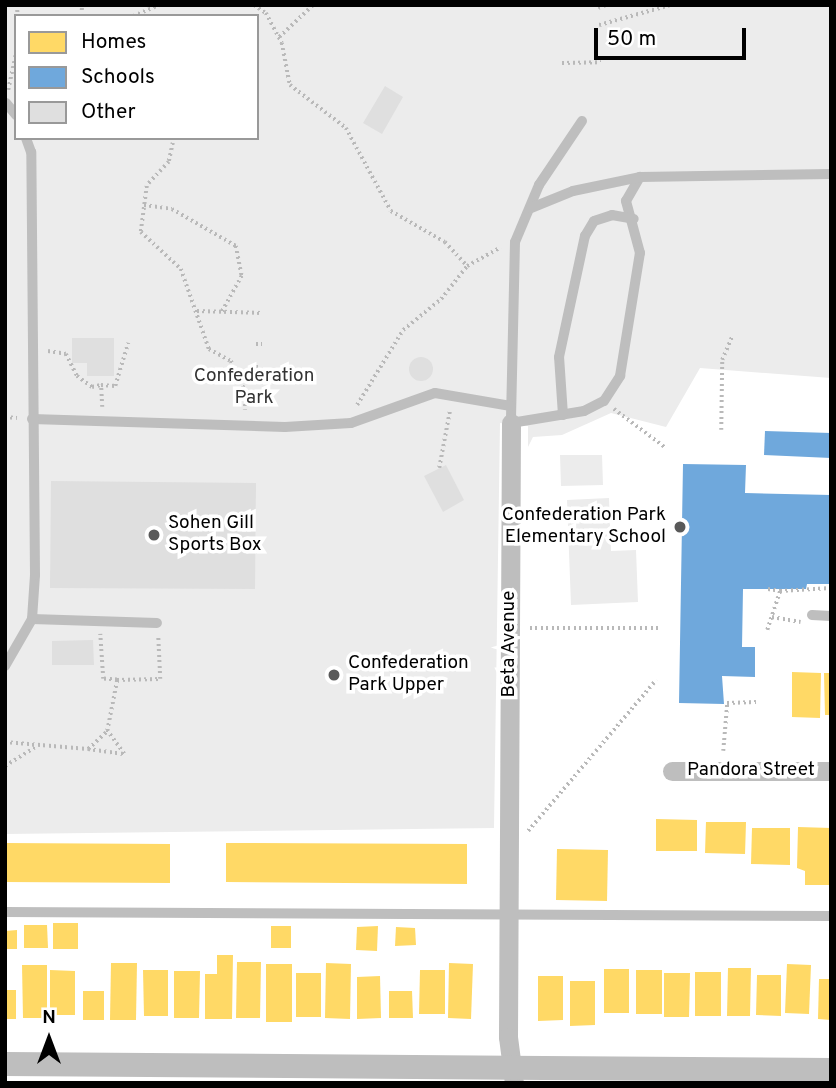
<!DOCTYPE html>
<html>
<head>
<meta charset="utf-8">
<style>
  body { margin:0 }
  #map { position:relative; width:836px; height:1088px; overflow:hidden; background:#fff; font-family:Overpass,sans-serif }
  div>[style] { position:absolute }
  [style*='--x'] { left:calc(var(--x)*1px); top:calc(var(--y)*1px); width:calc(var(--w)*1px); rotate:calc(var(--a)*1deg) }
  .green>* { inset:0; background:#ececec }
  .homes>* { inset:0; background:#ffd966 }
  .schools>* { inset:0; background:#6fa8dc }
  .building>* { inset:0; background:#dfdfdf }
  .round { border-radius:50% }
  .path>* { height:3.5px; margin-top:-1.75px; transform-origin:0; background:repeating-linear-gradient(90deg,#b9b9b9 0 2px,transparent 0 5.5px) }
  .service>* { height:10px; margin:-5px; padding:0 5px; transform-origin:5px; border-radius:5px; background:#bebebe }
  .minor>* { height:19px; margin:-9.5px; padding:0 9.5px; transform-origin:9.5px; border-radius:9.5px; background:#bebebe }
  .tertiary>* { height:24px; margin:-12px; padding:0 12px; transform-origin:12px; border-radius:12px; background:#bebebe }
  .dots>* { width:19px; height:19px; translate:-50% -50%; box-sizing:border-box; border:4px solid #fff; border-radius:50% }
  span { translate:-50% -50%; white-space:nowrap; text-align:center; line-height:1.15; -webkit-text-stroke:7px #fff; paint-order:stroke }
  .park-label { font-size:19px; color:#333 }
  .poi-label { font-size:19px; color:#000 }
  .right { translate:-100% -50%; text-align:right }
  .left { translate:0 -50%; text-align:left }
  .street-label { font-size:19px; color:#000 }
  .frame { position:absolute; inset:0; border:7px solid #000; pointer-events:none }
  .legend { position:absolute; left:14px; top:14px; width:245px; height:126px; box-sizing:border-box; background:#fff; border:2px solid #999; margin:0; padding:9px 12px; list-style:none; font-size:21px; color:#000 }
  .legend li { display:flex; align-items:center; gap:14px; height:35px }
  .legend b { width:35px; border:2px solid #999 }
  .north { position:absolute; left:14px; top:1004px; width:70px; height:70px; -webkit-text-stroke:5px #fff; paint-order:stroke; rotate:0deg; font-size:19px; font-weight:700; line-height:28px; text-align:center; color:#000 }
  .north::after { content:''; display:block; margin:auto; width:24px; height:32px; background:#000; clip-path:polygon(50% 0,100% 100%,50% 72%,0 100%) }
  .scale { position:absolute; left:594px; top:28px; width:152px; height:32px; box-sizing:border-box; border:4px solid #000; border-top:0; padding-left:9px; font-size:21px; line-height:24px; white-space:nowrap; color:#000; -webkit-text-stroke:5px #fff; paint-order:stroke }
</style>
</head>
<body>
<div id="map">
  <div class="green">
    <i style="clip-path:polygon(evenodd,5px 5px,831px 5px,831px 378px,700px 368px,666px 427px,611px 413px,562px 435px,533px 437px,528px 447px,528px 426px,500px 423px,494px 828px,5px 834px,5px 5px,16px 16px,257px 16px,257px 138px,16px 138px,16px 16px)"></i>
    <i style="clip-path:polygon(560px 455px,602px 455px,603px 485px,561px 486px)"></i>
    <i style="clip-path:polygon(609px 498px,611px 551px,636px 550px,638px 602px,571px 605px,567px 500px)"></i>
  </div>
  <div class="homes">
    <i style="clip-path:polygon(792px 672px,821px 673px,820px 718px,792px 717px)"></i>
    <i style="clip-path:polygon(824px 673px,831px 673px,831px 715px,825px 715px)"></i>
    <i style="clip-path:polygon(656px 819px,697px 820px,697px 851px,656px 851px)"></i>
    <i style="clip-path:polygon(706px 822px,746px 822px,745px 854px,705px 853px)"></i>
    <i style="clip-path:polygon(798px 827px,831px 828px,829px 885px,805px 885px,805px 871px,797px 868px)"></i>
    <i style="clip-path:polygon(752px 828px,790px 828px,790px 865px,751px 864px)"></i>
    <i style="clip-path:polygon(5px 843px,170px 844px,170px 883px,5px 882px)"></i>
    <i style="clip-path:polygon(226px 843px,467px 844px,467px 884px,226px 882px)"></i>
    <i style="clip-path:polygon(557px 849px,608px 850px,607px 901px,556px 900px)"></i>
    <i style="clip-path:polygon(53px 923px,78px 923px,78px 949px,53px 949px)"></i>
    <i style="clip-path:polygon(24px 925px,47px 925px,48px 948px,24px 948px)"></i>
    <i style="clip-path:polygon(271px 926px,291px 926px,291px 948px,271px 948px)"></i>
    <i style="clip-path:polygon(378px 926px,377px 951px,356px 950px,357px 927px)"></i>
    <i style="clip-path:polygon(396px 927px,415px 928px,416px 945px,395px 946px)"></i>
    <i style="clip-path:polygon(17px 930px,17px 949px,5px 949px,5px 931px)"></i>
    <i style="clip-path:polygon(217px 955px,233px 955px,232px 1019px,205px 1019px,205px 974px,217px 974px)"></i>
    <i style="clip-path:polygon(237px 962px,261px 962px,260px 1018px,236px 1018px)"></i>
    <i style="clip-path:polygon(111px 963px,137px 963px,136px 1020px,110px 1020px)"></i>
    <i style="clip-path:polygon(326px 963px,351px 964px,350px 1019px,325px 1018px)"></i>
    <i style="clip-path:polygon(449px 963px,473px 964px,471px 1019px,448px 1018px)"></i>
    <i style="clip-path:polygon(266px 964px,292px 964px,292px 1022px,266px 1022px)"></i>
    <i style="clip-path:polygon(787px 964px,811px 965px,809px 1014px,785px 1013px)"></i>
    <i style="clip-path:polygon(22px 965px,47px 965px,47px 1018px,23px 1018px)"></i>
    <i style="clip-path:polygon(728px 968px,751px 968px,750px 1016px,727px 1016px)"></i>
    <i style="clip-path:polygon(604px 969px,629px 969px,629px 1013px,604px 1013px)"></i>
    <i style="clip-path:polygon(50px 970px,75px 971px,75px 1015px,50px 1015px)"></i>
    <i style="clip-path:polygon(143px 970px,168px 970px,168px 1016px,144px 1016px)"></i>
    <i style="clip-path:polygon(420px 970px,445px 970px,445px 1014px,419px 1014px)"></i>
    <i style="clip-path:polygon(636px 970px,662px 970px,662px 1014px,636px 1014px)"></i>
    <i style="clip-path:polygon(174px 971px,200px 971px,199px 1018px,174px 1018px)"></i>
    <i style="clip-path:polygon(695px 972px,721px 972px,721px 1016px,695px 1016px)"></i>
    <i style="clip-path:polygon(296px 973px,321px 973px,321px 1017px,296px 1017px)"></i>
    <i style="clip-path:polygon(664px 973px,690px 973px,689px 1017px,664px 1017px)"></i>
    <i style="clip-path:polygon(757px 975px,781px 975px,781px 1016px,756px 1015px)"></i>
    <i style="clip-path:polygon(380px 976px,381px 1018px,357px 1019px,357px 977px)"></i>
    <i style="clip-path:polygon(538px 976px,563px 976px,563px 1020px,538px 1021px)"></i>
    <i style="clip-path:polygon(819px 979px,831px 979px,831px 1020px,818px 1019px)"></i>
    <i style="clip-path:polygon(570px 981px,595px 981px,595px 1025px,570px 1026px)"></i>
    <i style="clip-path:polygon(5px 990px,16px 990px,16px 1019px,5px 1019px)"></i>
    <i style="clip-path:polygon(83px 991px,104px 991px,104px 1020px,83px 1020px)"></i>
    <i style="clip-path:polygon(389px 991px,412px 991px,413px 1018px,389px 1018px)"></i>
  </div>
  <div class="schools">
    <i style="clip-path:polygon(765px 431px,831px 433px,831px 458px,764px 455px)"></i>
    <i style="clip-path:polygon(683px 464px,746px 465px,745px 493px,831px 495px,831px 584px,807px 584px,806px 589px,743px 589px,742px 647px,755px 647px,755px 677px,722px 676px,724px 704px,679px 703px)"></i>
  </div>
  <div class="building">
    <i style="clip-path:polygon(385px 86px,403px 97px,382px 134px,363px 123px)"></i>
    <i style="clip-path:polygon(72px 338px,114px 338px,114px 376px,87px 376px,87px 363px,72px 363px)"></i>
    <i class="round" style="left:409px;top:357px;width:24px;height:24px"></i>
    <i style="clip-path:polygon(446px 465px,464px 500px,443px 512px,424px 476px)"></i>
    <i style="clip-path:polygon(51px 481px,256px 483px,255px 589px,50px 588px)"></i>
    <i style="clip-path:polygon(93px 640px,94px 665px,52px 665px,52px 641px)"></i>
  </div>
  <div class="path">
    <i style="--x:17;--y:5;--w:11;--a:85"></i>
    <i style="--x:254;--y:5;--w:14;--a:34"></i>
    <i style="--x:266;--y:13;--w:34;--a:62"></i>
    <i style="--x:282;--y:43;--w:43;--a:79.2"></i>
    <i style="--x:290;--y:85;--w:71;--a:37.5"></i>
    <i style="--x:346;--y:128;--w:94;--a:61.5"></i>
    <i style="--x:391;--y:211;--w:62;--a:29.9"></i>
    <i style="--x:445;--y:242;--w:33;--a:47"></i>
    <i style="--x:598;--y:8;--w:9;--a:-21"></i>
    <i style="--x:81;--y:16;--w:11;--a:-85"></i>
    <i style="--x:133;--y:16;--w:28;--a:-23"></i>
    <i style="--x:599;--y:25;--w:74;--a:-15.7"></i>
    <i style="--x:279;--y:37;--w:47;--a:-43.3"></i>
    <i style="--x:562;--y:63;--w:39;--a:-1"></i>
    <i style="--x:8;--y:90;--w:40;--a:-78"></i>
    <i style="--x:173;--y:143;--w:19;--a:102"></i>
    <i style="--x:169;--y:162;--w:33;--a:133"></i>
    <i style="--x:147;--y:186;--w:46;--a:97.4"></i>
    <i style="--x:141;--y:232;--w:54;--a:42.8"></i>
    <i style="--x:181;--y:269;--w:85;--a:70.7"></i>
    <i style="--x:209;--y:349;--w:25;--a:29"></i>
    <i style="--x:231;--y:361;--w:35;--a:65"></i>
    <i style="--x:246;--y:393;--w:17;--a:93"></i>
    <i style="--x:144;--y:205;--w:28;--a:8"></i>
    <i style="--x:172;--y:209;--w:74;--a:30"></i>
    <i style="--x:236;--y:246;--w:31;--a:79"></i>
    <i style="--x:242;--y:276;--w:41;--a:119.1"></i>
    <i style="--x:197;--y:311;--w:64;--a:1.8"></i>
    <i style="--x:256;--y:344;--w:6;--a:0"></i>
    <i style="--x:48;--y:351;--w:18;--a:9"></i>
    <i style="--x:66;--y:354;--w:25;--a:63"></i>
    <i style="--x:77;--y:376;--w:19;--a:36"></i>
    <i style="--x:92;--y:387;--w:9;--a:-13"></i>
    <i style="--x:256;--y:367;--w:5;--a:0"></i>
    <i style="--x:357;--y:405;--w:88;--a:-58.5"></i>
    <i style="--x:403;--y:330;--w:49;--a:-39.2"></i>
    <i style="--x:441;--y:299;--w:42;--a:-51.8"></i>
    <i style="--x:467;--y:266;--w:38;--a:-29"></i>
    <i style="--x:102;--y:407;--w:22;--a:-93"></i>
    <i style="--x:101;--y:385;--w:14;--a:4"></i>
    <i style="--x:115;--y:386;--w:45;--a:-73.2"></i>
    <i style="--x:614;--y:409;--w:65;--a:36.9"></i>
    <i style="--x:5;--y:417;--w:12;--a:5"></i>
    <i style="--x:721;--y:430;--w:70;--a:-89.2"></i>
    <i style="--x:722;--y:360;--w:26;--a:-67"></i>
    <i style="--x:439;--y:468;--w:60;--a:-79.4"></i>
    <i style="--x:768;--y:589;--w:12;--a:9"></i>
    <i style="--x:772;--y:617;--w:29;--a:10"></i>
    <i style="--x:530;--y:628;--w:130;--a:0"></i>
    <i style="--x:767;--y:630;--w:41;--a:-71.6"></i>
    <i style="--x:780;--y:591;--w:51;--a:-3.4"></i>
    <i style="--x:117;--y:680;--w:43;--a:-1.3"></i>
    <i style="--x:160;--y:679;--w:43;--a:-92.7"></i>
    <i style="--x:5;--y:742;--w:83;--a:4.8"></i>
    <i style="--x:88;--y:749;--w:26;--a:-43"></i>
    <i style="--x:107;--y:731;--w:52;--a:-78.9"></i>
    <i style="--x:117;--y:680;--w:14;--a:-176"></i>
    <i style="--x:103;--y:679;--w:45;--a:-93.8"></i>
    <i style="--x:88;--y:749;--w:36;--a:8"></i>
    <i style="--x:124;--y:754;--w:29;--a:-126"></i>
    <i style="--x:723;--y:751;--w:48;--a:-85.2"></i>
    <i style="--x:727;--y:703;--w:29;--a:-2"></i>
    <i style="--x:5;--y:766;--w:36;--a:-32"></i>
    <i style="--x:528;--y:831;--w:198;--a:-49.7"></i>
  </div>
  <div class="service">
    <i style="--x:6;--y:103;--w:16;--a:50"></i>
    <i style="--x:582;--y:121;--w:77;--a:123.9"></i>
    <i style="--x:539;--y:185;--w:62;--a:112.8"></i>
    <i style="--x:515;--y:242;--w:181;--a:91.3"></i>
    <i style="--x:511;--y:423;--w:74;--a:-9.3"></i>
    <i style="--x:584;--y:411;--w:22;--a:-27"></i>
    <i style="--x:604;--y:401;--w:30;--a:-57"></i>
    <i style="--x:620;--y:376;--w:125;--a:-80.8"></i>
    <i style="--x:640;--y:253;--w:54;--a:-105.1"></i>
    <i style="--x:626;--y:201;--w:28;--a:-60"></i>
    <i style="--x:531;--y:208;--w:45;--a:-22"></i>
    <i style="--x:573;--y:191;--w:68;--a:-11.8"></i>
    <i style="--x:640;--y:177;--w:191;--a:-0.9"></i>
    <i style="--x:563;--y:415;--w:58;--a:-93.9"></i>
    <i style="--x:559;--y:357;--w:124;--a:-77.9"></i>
    <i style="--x:585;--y:236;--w:17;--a:-59"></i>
    <i style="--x:594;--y:221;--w:19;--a:-18"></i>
    <i style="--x:612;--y:215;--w:22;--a:10"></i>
    <i style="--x:32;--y:419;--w:253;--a:1.8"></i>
    <i style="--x:285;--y:427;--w:66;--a:-3.5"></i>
    <i style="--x:351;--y:423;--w:89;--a:-19.7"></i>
    <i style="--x:435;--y:393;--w:77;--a:9.7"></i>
    <i style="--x:812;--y:615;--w:19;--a:3"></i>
    <i style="--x:32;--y:619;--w:125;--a:1.8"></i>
    <i style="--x:5;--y:666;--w:54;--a:-60.1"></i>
    <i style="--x:32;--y:619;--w:44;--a:-86.1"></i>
    <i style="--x:35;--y:575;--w:423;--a:-90.5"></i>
    <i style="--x:31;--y:152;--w:15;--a:-110"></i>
    <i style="--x:5;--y:912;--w:826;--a:0.28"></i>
  </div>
  <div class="minor">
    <i style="--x:511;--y:423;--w:614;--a:90.28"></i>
    <i style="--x:508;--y:1037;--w:46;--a:82.6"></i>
    <i style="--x:672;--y:771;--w:159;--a:0"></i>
  </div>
  <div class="tertiary">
    <i style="--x:5;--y:1064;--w:826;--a:0.42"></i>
  </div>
  <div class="dots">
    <i style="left:680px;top:527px;background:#595959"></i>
    <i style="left:154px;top:535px;background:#595959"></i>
    <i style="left:334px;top:675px;background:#595959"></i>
  </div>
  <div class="park-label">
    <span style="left:254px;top:388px">Confederation<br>Park</span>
  </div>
  <div class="poi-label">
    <span class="right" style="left:666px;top:527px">Confederation Park<br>Elementary School</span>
    <span class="left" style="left:168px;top:535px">Sohen Gill<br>Sports Box</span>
    <span class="left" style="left:348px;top:675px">Confederation<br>Park Upper</span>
  </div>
  <div class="street-label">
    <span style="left:510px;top:644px;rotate:-90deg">Beta Avenue</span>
    <span style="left:751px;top:771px">Pandora Street</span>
  </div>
  <div class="frame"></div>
  <ul class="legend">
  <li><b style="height:19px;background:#ffd966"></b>Homes</li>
  <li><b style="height:19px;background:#6fa8dc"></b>Schools</li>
  <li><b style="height:19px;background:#dfdfdf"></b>Other</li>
  </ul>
  <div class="north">N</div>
  <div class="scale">50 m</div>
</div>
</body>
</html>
